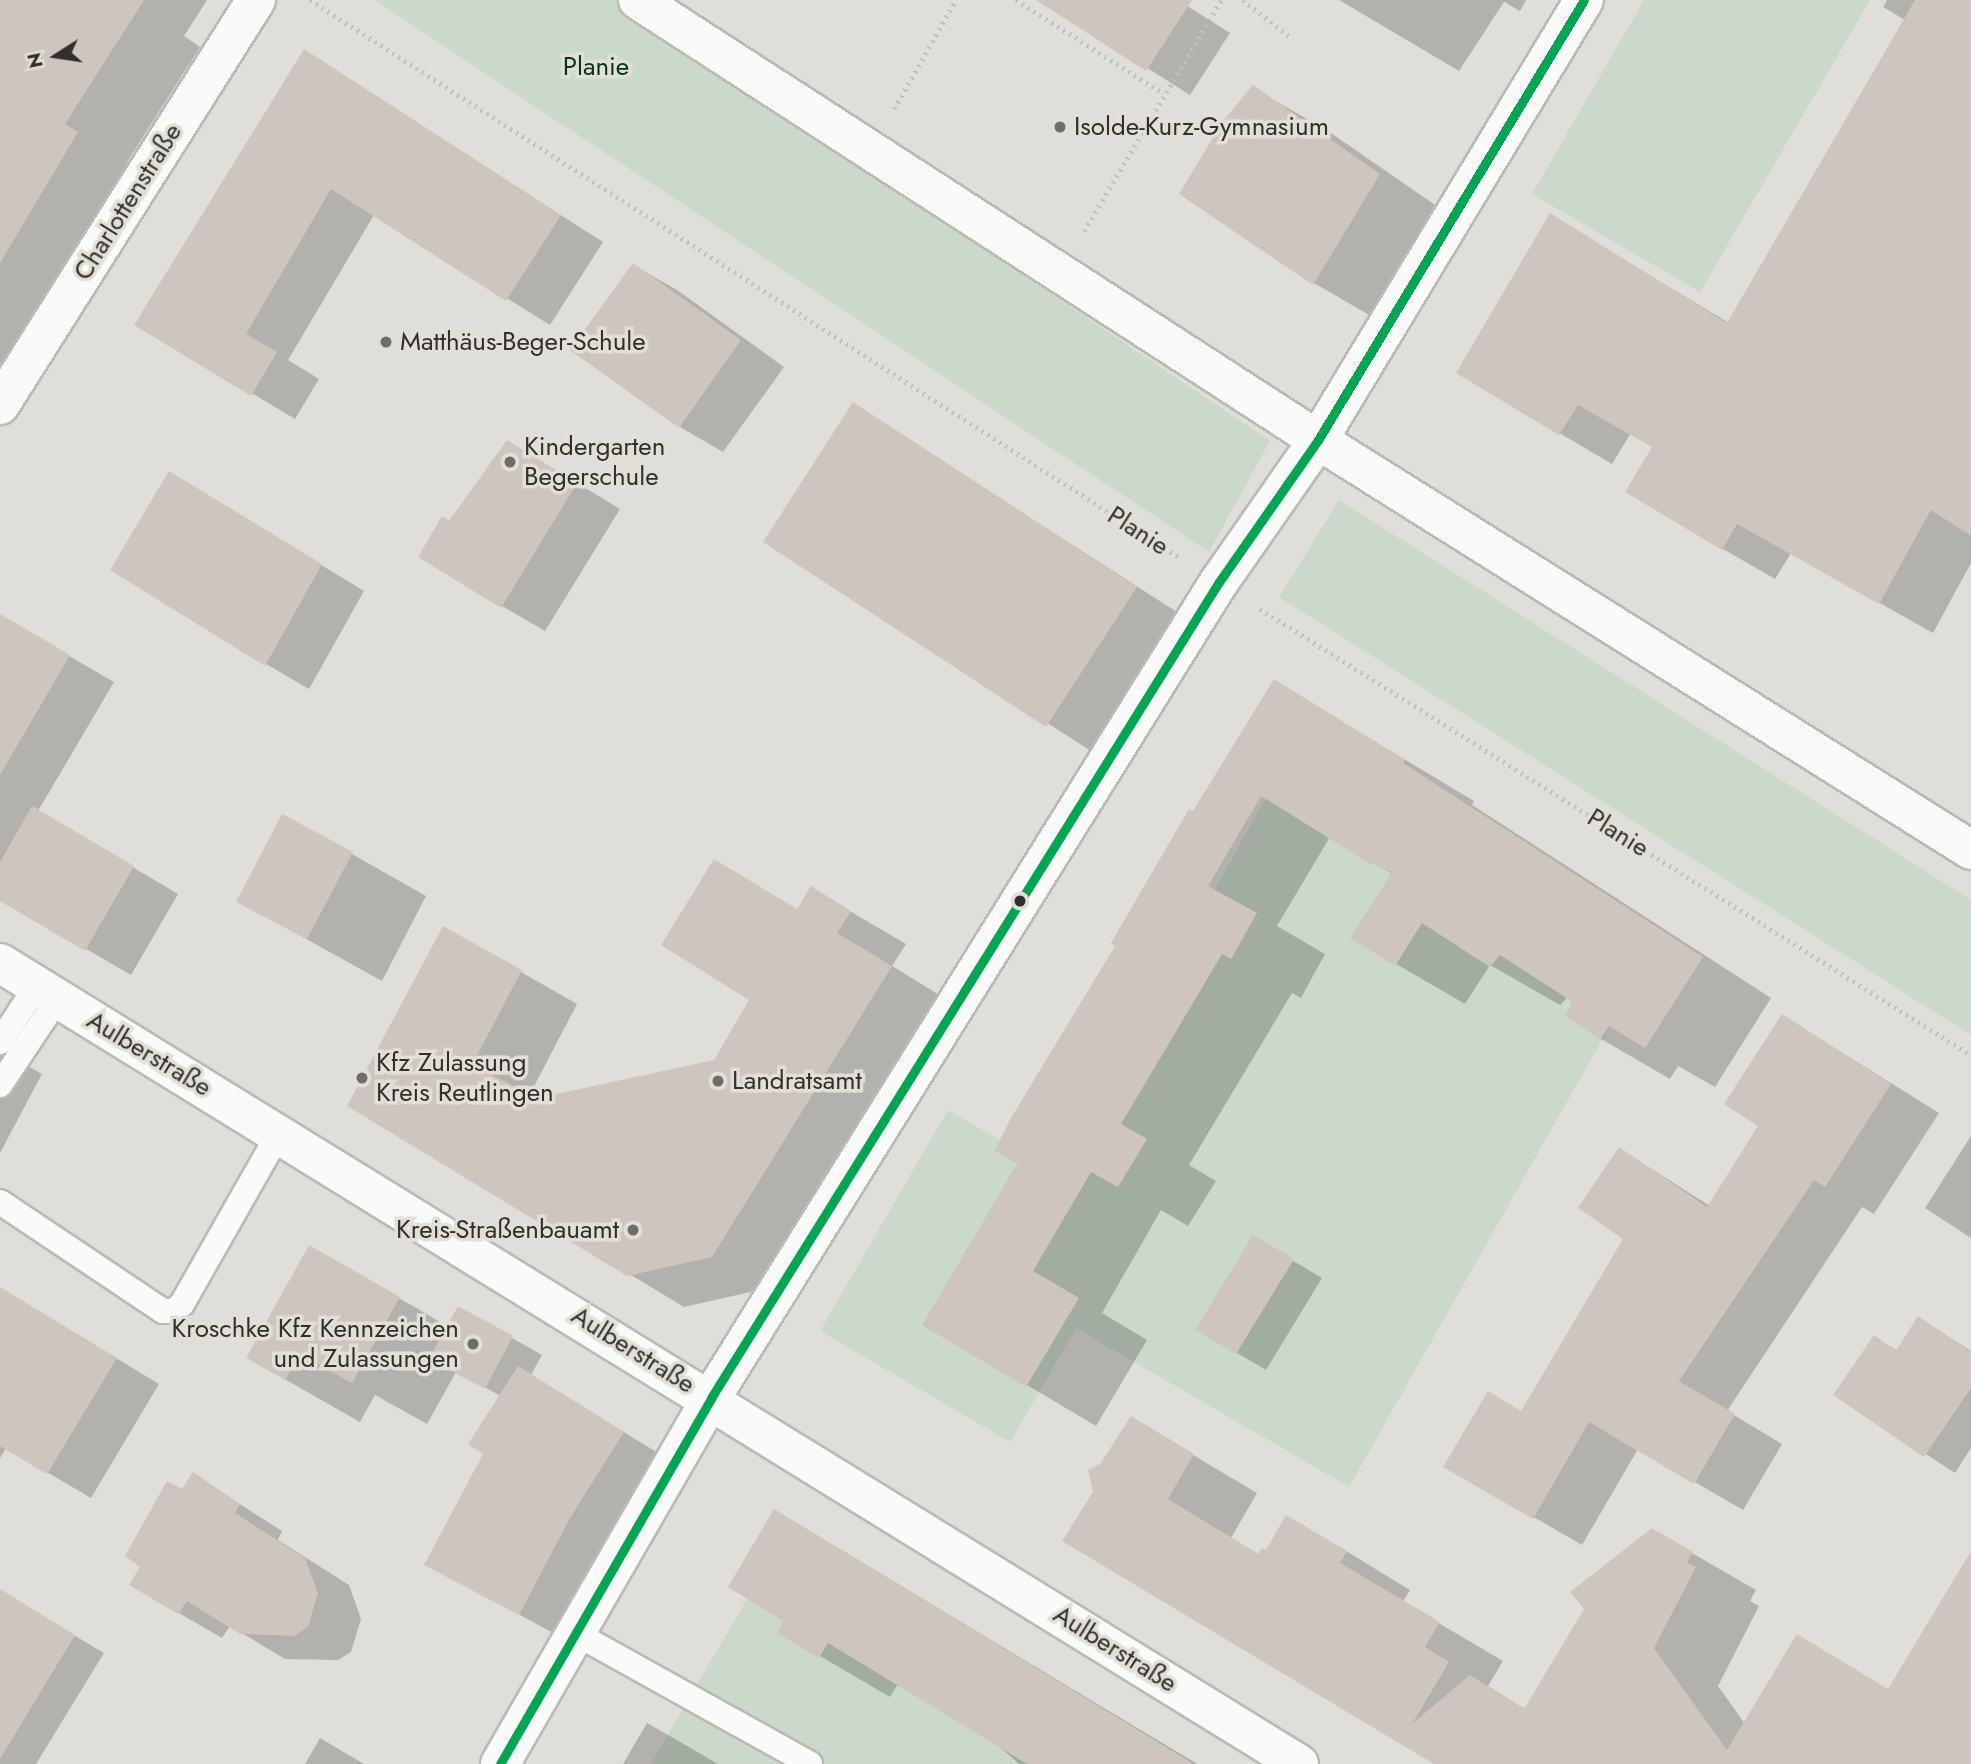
<!DOCTYPE html>
<html>
<head>
<meta charset="utf-8">
<style>
  body { margin:0 }
  #map { position:relative; width:1971px; height:1764px; overflow:hidden; background:#dfdeda; font-family:Jost,sans-serif }
  div>[style] { position:absolute }
  [style*='--x'] { left:calc(var(--x)*1px); top:calc(var(--y)*1px); width:calc(var(--w)*1px); rotate:calc(var(--a)*1deg) }
  .green>* { inset:0; background:#cbd9cb }
  .shadow>* { inset:0; background:#0003 }
  .building>* { inset:0; background:#cec5bf }
  .path>* { height:4.5px; margin-top:-2.25px; transform-origin:0; background:repeating-linear-gradient(90deg,#bfbfbe 0 2px,transparent 0 7px) }
  .roads { filter:drop-shadow(2px 0 #bbbab7) drop-shadow(-2px 0 #bbbab7) drop-shadow(0 2px #bbbab7) drop-shadow(0 -2px #bbbab7) }
  .lane>* { height:24px; margin:-12px; padding:0 12px; transform-origin:12px; border-radius:12px; background:#fafaf9 }
  .street>* { height:38px; margin:-19px; padding:0 19px; transform-origin:19px; border-radius:19px; background:#fafaf9 }
  .bus-1>* { height:9px; margin:-4.5px; padding:0 4.5px; transform-origin:4.5px; border-radius:4.5px; background:#00a651 }
  .dots>* { width:19px; height:19px; translate:-50% -50%; box-sizing:border-box; border:4px solid #e2dfd7; border-radius:50% }
  span { translate:-50% -50%; white-space:nowrap; text-align:center; line-height:1.15; -webkit-text-stroke:7px #e2dfd7; paint-order:stroke }
  .park-label { font-size:26px; color:#053616 }
  .poi-label { font-size:26px; color:#31302d }
  .left { translate:0 -50%; text-align:left }
  .right { translate:-100% -50%; text-align:right }
  .street-label { font-size:26px; color:#31302d }
  .north { position:absolute; left:21px; top:21px; width:70px; height:70px; -webkit-text-stroke:5px #e2dfd7; paint-order:stroke; rotate:258deg; font-size:19px; font-weight:700; line-height:28px; text-align:center; color:#31302d }
  .north::after { content:''; display:block; margin:auto; width:24px; height:32px; background:#31302d; clip-path:polygon(50% 0,100% 100%,50% 72%,0 100%) }
</style>
</head>
<body>
<div id="map">
  <div class="green">
    <i style="clip-path:polygon(374px 0,615px 0,1270px 441px,1209px 552px)"></i>
    <i style="clip-path:polygon(1644px 0,1870px 0,1700px 292px,1532px 194px)"></i>
    <i style="clip-path:polygon(1339px 500px,1971px 900px,1971px 1035px,1279px 597px)"></i>
    <i style="clip-path:polygon(1297px 743px,1654px 948px,1349px 1487px,1076px 1328px,1010px 1442px,820px 1331px,948px 1110px,1055px 1172px)"></i>
    <i style="clip-path:polygon(790px 1525px,1198px 1764px,651px 1764px)"></i>
  </div>
  <div class="shadow">
    <i style="clip-path:polygon(0 0,207px 0,184px 36px,200px 47px,127px 162px,140px 169px,0 387px)"></i>
    <i style="clip-path:polygon(1040px 0,1178px 0,1230px 33px,1190px 95px)"></i>
    <i style="clip-path:polygon(1339px 0,1526px 0,1520px 11px,1504px 2px,1459px 71px)"></i>
    <i style="clip-path:polygon(1887px 0,1971px 0,1971px 563px,1933px 633px,1791px 553px,1775px 579px,1723px 549px,1654px 447px,1631px 433px,1612px 464px,1458px 373px,1551px 216px,1729px 323px,1905px 20px,1883px 7px)"></i>
    <i style="clip-path:polygon(305px 52px,603px 242px,550px 325px,374px 215px,288px 360px,319px 379px,295px 419px,137px 325px)"></i>
    <i style="clip-path:polygon(1253px 88px,1328px 131px,1454px 218px,1388px 326px,1314px 283px)"></i>
    <i style="clip-path:polygon(633px 265px,677px 290px,784px 367px,723px 452px,680px 427px)"></i>
    <i style="clip-path:polygon(854px 405px,1180px 614px,1091px 751px,765px 542px)"></i>
    <i style="clip-path:polygon(551px 467px,620px 509px,545px 631px,502px 606px,450px 523px)"></i>
    <i style="clip-path:polygon(213px 499px,364px 591px,309px 689px,266px 664px)"></i>
    <i style="clip-path:polygon(0 616px,114px 682px,38px 811px,178px 894px,131px 975px,0 899px)"></i>
    <i style="clip-path:polygon(1274px 681px,1474px 801px,1472px 805px,1771px 998px,1715px 1087px,1678px 1066px,1670px 1079px,1601px 1039px,1568px 997px,1560px 1005px,1490px 965px,1465px 1004px,1396px 964px,1393px 874px,1330px 837px,1277px 926px,1325px 954px,1301px 998px,1292px 993px,1189px 1165px,1216px 1181px,1188px 1226px,1161px 1210px,1102px 1313px,1147px 1340px,1096px 1426px,924px 1324px,1019px 1164px,1193px 814px)"></i>
    <i style="clip-path:polygon(352px 854px,426px 896px,382px 981px,238px 901px)"></i>
    <i style="clip-path:polygon(812px 889px,906px 944px,892px 966px,946px 999px,768px 1288px,684px 1307px,349px 1105px,444px 928px,577px 1004px,529px 1096px,537px 1100px,715px 1062px)"></i>
    <i style="clip-path:polygon(1783px 1016px,1939px 1113px,1874px 1214px,1862px 1207px,1727px 1411px,1782px 1444px,1743px 1510px,1638px 1449px,1582px 1545px,1446px 1466px,1522px 1413px,1626px 1238px,1620px 1149px,1710px 1206px,1760px 1126px)"></i>
    <i style="clip-path:polygon(0 1050px,42px 1074px,0 1153px)"></i>
    <i style="clip-path:polygon(1971px 1136px,1971px 1238px,1925px 1208px)"></i>
    <i style="clip-path:polygon(1253px 1237px,1322px 1278px,1266px 1370px,1237px 1353px)"></i>
    <i style="clip-path:polygon(0 1288px,159px 1384px,91px 1498px,6px 1448px,0 1458px)"></i>
    <i style="clip-path:polygon(399px 1298px,449px 1327px,512px 1338px,542px 1355px,531px 1375px,671px 1461px,568px 1641px,426px 1564px,485px 1453px,501px 1396px,456px 1372px,427px 1424px,375px 1395px,360px 1422px,248px 1358px)"></i>
    <i style="clip-path:polygon(1919px 1318px,1971px 1351px,1971px 1448px,1955px 1473px,1835px 1395px,1875px 1338px,1898px 1351px)"></i>
    <i style="clip-path:polygon(1131px 1418px,1257px 1493px,1231px 1538px,1260px 1555px,1266px 1552px,1287px 1517px,1351px 1554px,1410px 1590px,1403px 1602px,1503px 1661px,1488px 1686px,1526px 1710px,1652px 1530px,1756px 1590px,1750px 1601px,1759px 1606px,1718px 1686px,1745px 1724px,1890px 1690px,1971px 1554px,1971px 1764px,1437px 1764px,1094px 1492px,1101px 1466px)"></i>
    <i style="clip-path:polygon(194px 1475px,282px 1531px,278px 1540px,349px 1585px,361px 1619px,351px 1652px,338px 1660px,285px 1659px,230px 1626px,222px 1638px,179px 1613px,183px 1491px)"></i>
    <i style="clip-path:polygon(845px 1552px,1197px 1764px,1019px 1764px,992px 1740px,898px 1684px,890px 1697px,779px 1632px)"></i>
    <i style="clip-path:polygon(0 1591px,104px 1653px,36px 1764px,0 1764px)"></i>
    <i style="clip-path:polygon(647px 1723px,677px 1740px,718px 1764px,623px 1764px)"></i>
    <i style="clip-path:polygon(320px 1738px,364px 1764px,305px 1764px)"></i>
  </div>
  <div class="building">
    <i style="clip-path:polygon(0 0,144px 0,65px 124px,78px 132px,0 263px)"></i>
    <i style="clip-path:polygon(1036px 0,1192px 0,1146px 71px)"></i>
    <i style="clip-path:polygon(1915px 0,1971px 0,1971px 536px,1931px 510px,1879px 604px,1737px 524px,1722px 550px,1625px 492px,1652px 447px,1578px 405px,1559px 435px,1456px 373px,1550px 213px,1727px 323px)"></i>
    <i style="clip-path:polygon(304px 49px,561px 215px,506px 301px,331px 189px,246px 334px,277px 352px,251px 396px,134px 325px)"></i>
    <i style="clip-path:polygon(1253px 85px,1380px 174px,1313px 285px,1179px 194px,1223px 121px)"></i>
    <i style="clip-path:polygon(633px 263px,741px 340px,679px 428px,570px 350px)"></i>
    <i style="clip-path:polygon(853px 402px,1137px 587px,1046px 727px,763px 542px)"></i>
    <i style="clip-path:polygon(507px 440px,577px 483px,501px 608px,418px 557px,442px 516px,449px 521px)"></i>
    <i style="clip-path:polygon(169px 471px,322px 564px,265px 666px,110px 570px)"></i>
    <i style="clip-path:polygon(0 614px,70px 655px,0 775px)"></i>
    <i style="clip-path:polygon(1274px 679px,1405px 760px,1403px 763px,1703px 957px,1645px 1048px,1609px 1026px,1600px 1040px,1565px 1015px,1573px 1002px,1500px 955px,1490px 967px,1422px 923px,1395px 966px,1350px 938px,1392px 872px,1367px 862px,1261px 796px,1208px 886px,1257px 913px,1231px 959px,1222px 954px,1121px 1124px,1147px 1139px,1118px 1187px,1091px 1172px,1033px 1271px,1079px 1298px,1026px 1387px,922px 1325px,1017px 1164px,995px 1151px,1008px 1123px,1115px 946px,1111px 943px,1189px 809px,1193px 811px)"></i>
    <i style="clip-path:polygon(32px 806px,134px 866px,85px 951px,0 901px,0 862px)"></i>
    <i style="clip-path:polygon(282px 814px,353px 852px,307px 939px,236px 902px)"></i>
    <i style="clip-path:polygon(714px 859px,797px 909px,811px 886px,851px 911px,837px 933px,892px 966px,712px 1257px,627px 1276px,347px 1106px,443px 926px,522px 970px,472px 1065px,538px 1098px,714px 1060px,749px 1000px,661px 945px)"></i>
    <i style="clip-path:polygon(1782px 1014px,1891px 1084px,1825px 1187px,1814px 1180px,1679px 1381px,1735px 1414px,1694px 1484px,1589px 1422px,1533px 1519px,1443px 1467px,1488px 1391px,1521px 1411px,1623px 1239px,1578px 1208px,1619px 1147px,1707px 1207px,1758px 1126px,1724px 1104px)"></i>
    <i style="clip-path:polygon(1253px 1235px,1294px 1259px,1236px 1354px,1195px 1330px)"></i>
    <i style="clip-path:polygon(309px 1245px,400px 1297px,352px 1383px,300px 1354px,285px 1380px,246px 1358px)"></i>
    <i style="clip-path:polygon(0 1287px,117px 1358px,47px 1474px,0 1446px)"></i>
    <i style="clip-path:polygon(458px 1306px,513px 1336px,485px 1389px,429px 1359px)"></i>
    <i style="clip-path:polygon(1918px 1316px,1971px 1352px,1971px 1388px,1924px 1457px,1833px 1395px,1874px 1335px,1896px 1351px)"></i>
    <i style="clip-path:polygon(518px 1366px,624px 1432px,570px 1518px,519px 1615px,424px 1565px,483px 1454px,468px 1444px)"></i>
    <i style="clip-path:polygon(1131px 1416px,1194px 1454px,1168px 1499px,1258px 1554px,1262px 1548px,1266px 1550px,1286px 1515px,1347px 1551px,1340px 1563px,1440px 1622px,1425px 1647px,1449px 1662px,1412px 1724px,1470px 1675px,1524px 1709px,1584px 1609px,1570px 1592px,1652px 1528px,1693px 1552px,1687px 1562px,1696px 1567px,1654px 1648px,1727px 1750px,1797px 1634px,1888px 1689px,1971px 1551px,1971px 1764px,1434px 1764px,1062px 1541px,1093px 1492px,1088px 1470px,1100px 1464px)"></i>
    <i style="clip-path:polygon(193px 1472px,240px 1504px,235px 1513px,305px 1558px,318px 1593px,308px 1627px,294px 1636px,240px 1634px,187px 1601px,178px 1614px,129px 1585px,140px 1567px,125px 1556px,167px 1481px,182px 1489px)"></i>
    <i style="clip-path:polygon(774px 1509px,908px 1590px,1194px 1764px,1027px 1764px,828px 1643px,819px 1658px,777px 1633px,783px 1621px,728px 1587px)"></i>
    <i style="clip-path:polygon(0 1589px,75px 1635px,0 1759px)"></i>
  </div>
  <div class="path">
    <i style="--x:310;--y:0;--w:1032;--a:32.66"></i>
    <i style="--x:1016;--y:0;--w:175;--a:32.4"></i>
    <i style="--x:1243;--y:0;--w:63;--a:38"></i>
    <i style="--x:894;--y:109;--w:125;--a:-60.4"></i>
    <i style="--x:1084;--y:231;--w:269;--a:-59.3"></i>
    <i style="--x:1260;--y:609;--w:839;--a:32.1"></i>
  </div>
  <div class="roads">
    <div class="lane">
      <i style="--x:0;--y:1042;--w:68;--a:-57"></i>
      <i style="--x:0;--y:1085;--w:105;--a:-56.3"></i>
      <i style="--x:0;--y:1202;--w:196;--a:33.8"></i>
      <i style="--x:163;--y:1311;--w:11;--a:0"></i>
      <i style="--x:174;--y:1311;--w:11;--a:-41"></i>
      <i style="--x:182;--y:1304;--w:197;--a:-60.4"></i>
      <i style="--x:575;--y:1633;--w:269;--a:29.1"></i>
    </div>
    <div class="street">
      <i style="--x:638;--y:0;--w:810;--a:32.91"></i>
      <i style="--x:1318;--y:440;--w:771;--a:32.12"></i>
      <i style="--x:0;--y:405;--w:479;--a:-57.7"></i>
      <i style="--x:0;--y:963;--w:1526;--a:31.66"></i>
      <i style="--x:500;--y:1764;--w:422;--a:-60"></i>
      <i style="--x:711;--y:1398;--w:961;--a:-58.1"></i>
      <i style="--x:1219;--y:582;--w:173;--a:-55.1"></i>
      <i style="--x:1318;--y:440;--w:514;--a:-58.85"></i>
    </div>
  </div>
  <div class="bus-1">
    <i style="--x:500;--y:1764;--w:422;--a:-60"></i>
    <i style="--x:711;--y:1398;--w:961;--a:-58.1"></i>
    <i style="--x:1219;--y:582;--w:173;--a:-55.1"></i>
    <i style="--x:1318;--y:440;--w:514;--a:-58.85"></i>
  </div>
  <div class="dots">
    <i style="left:1060px;top:127px;background:#6e6d6a"></i>
    <i style="left:386px;top:342px;background:#6e6d6a"></i>
    <i style="left:510px;top:462px;background:#6e6d6a"></i>
    <i style="left:1020px;top:901px;background:#31302d"></i>
    <i style="left:362px;top:1078px;background:#6e6d6a"></i>
    <i style="left:718px;top:1081px;background:#6e6d6a"></i>
    <i style="left:633px;top:1230px;background:#6e6d6a"></i>
    <i style="left:473px;top:1344px;background:#6e6d6a"></i>
  </div>
  <div class="park-label">
    <span style="left:596px;top:67px">Planie</span>
  </div>
  <div class="poi-label">
    <span class="left" style="left:1074px;top:127px">Isolde-Kurz-Gymnasium</span>
    <span class="left" style="left:400px;top:342px">Matthäus-Beger-Schule</span>
    <span class="left" style="left:524px;top:462px">Kindergarten<br>Begerschule</span>
    <span class="left" style="left:376px;top:1078px">Kfz Zulassung<br>Kreis Reutlingen</span>
    <span class="left" style="left:732px;top:1081px">Landratsamt</span>
    <span class="right" style="left:619px;top:1230px">Kreis-Straßenbauamt</span>
    <span class="right" style="left:459px;top:1344px">Kroschke Kfz Kennzeichen<br>und Zulassungen</span>
  </div>
  <div class="street-label">
    <span style="left:128px;top:202px;rotate:-58deg">Charlottenstraße</span>
    <span style="left:1138px;top:531px;rotate:33deg">Planie</span>
    <span style="left:1618px;top:833px;rotate:32deg">Planie</span>
    <span style="left:149px;top:1054px;rotate:31deg">Aulberstraße</span>
    <span style="left:633px;top:1350px;rotate:32deg">Aulberstraße</span>
    <span style="left:1115px;top:1649px;rotate:32deg">Aulberstraße</span>
  </div>
  <div class="north">N</div>
</div>
</body>
</html>
